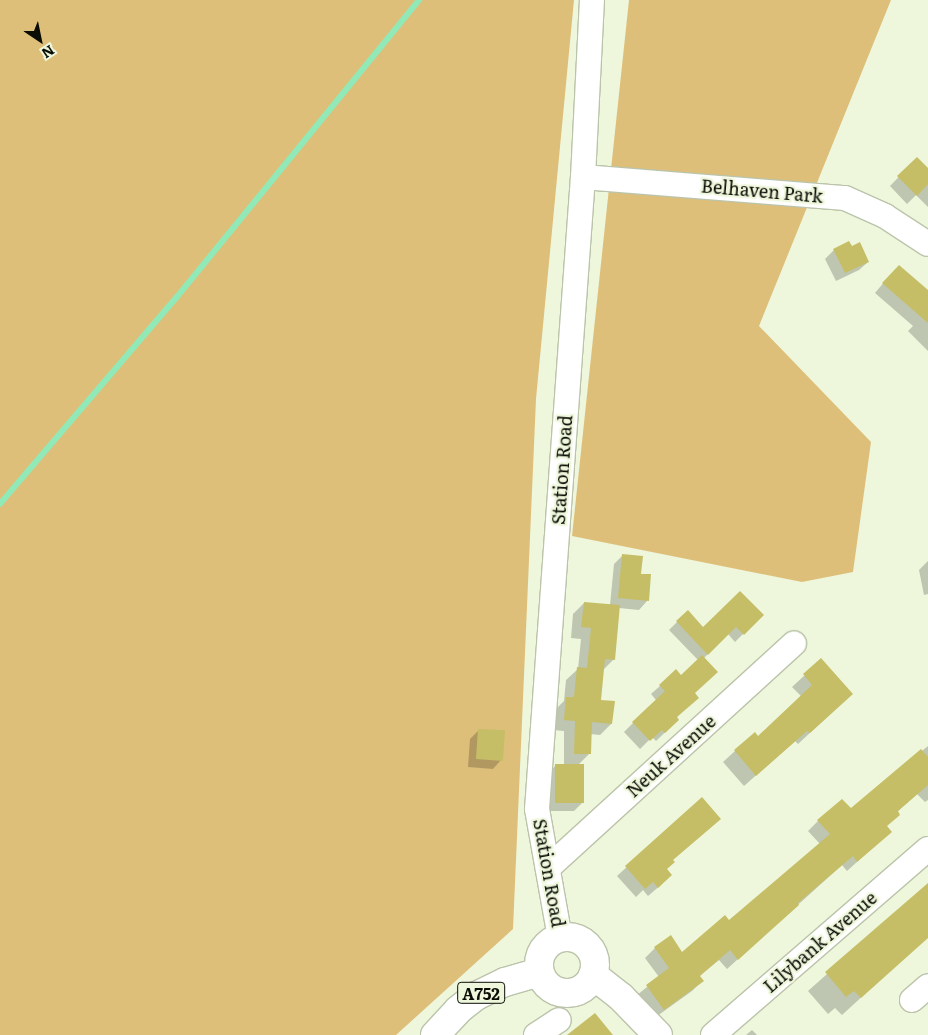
<!DOCTYPE html>
<html>
<head>
<meta charset="utf-8">
<style>
  body { margin:0 }
  #map { position:relative; width:928px; height:1035px; overflow:hidden; background:#eef7dc; font-family:Literata,serif }
  div>[style] { position:absolute }
  [style*='--x'] { left:calc(var(--x)*1px); top:calc(var(--y)*1px); width:calc(var(--w)*1px); rotate:calc(var(--a)*1deg) }
  .green>* { inset:0; background:#debf7a }
  .shadow>* { inset:0; background:#0003 }
  .stream>* { height:5.5px; margin:-2.75px; padding:0 2.75px; transform-origin:2.75px; border-radius:2.75px; background:#91e9b8 }
  .building>* { inset:0; background:#c6be66 }
  .roads { filter:drop-shadow(1px 0 #bbc4aa) drop-shadow(-1px 0 #bbc4aa) drop-shadow(0 1px #bbc4aa) drop-shadow(0 -1px #bbc4aa) }
  .minor>* { height:24px; margin:-12px; padding:0 12px; transform-origin:12px; border-radius:12px; background:#fff }
  .major>* { height:28px; margin:-14px; padding:0 14px; transform-origin:14px; border-radius:14px; background:#fff }
  .major>.ring { margin:-14px; padding:0; box-sizing:content-box; background:none; border:28px solid #fff; border-radius:50% }
  span { translate:-50% -50%; white-space:nowrap; text-align:center; line-height:1.15; -webkit-text-stroke:4.5px #eef7dc; paint-order:stroke }
  .shield-label span { padding:1px 4px; background:#eef7dc; border:1px solid; border-radius:4px; -webkit-text-stroke-width:0 }
  .shield-label { font-size:16px; color:#0a0d05; font-weight:700 }
  .street-label { font-size:18px; color:#0a0d05 }
  .north { position:absolute; left:15px; top:15px; width:50px; height:50px; -webkit-text-stroke:4px #eef7dc; paint-order:stroke; rotate:146deg; font-size:14px; font-weight:700; line-height:20px; text-align:center; color:#0a0d05 }
  .north::after { content:''; display:block; margin:auto; width:18px; height:22px; background:#0a0d05; clip-path:polygon(50% 0,100% 100%,50% 72%,0 100%) }
</style>
</head>
<body>
<div id="map">
  <div class="green">
    <i style="clip-path:polygon(0 0,574px 0,536px 399px,513px 929px,396px 1035px,0 1035px)"></i>
    <i style="clip-path:polygon(629px 0,891px 0,759px 326px,871px 442px,853px 572px,802px 582px,572px 536px)"></i>
  </div>
  <div class="shadow">
    <i style="clip-path:polygon(917px 158px,928px 169px,928px 207px,916px 195px,907px 204px,890px 186px)"></i>
    <i style="clip-path:polygon(851px 248px,868px 262px,859px 270px,836px 281px,825px 259px,834px 250px)"></i>
    <i style="clip-path:polygon(890px 275px,928px 292px,928px 351px,908px 331px,913px 326px,875px 293px)"></i>
    <i style="clip-path:polygon(623px 555px,640px 575px,647px 601px,639px 610px,619px 608px,614px 659px,603px 670px,600px 701px,611px 724px,600px 735px,590px 734px,589px 754px,578px 765px,583px 802px,574px 811px,546px 811px,547px 774px,556px 765px,564px 765px,564px 731px,553px 730px,556px 709px,564px 701px,566px 680px,578px 669px,581px 639px,571px 638px,573px 614px,584px 603px,610px 605px,614px 564px)"></i>
    <i style="clip-path:polygon(928px 561px,928px 594px,924px 595px,919px 570px)"></i>
    <i style="clip-path:polygon(687px 612px,703px 629px,762px 615px,735px 642px,728px 634px,704px 658px,694px 694px,676px 718px,678px 720px,656px 741px,652px 737px,640px 749px,624px 732px,656px 700px,651px 694px,660px 686px,681px 676px,698px 660px,669px 630px)"></i>
    <i style="clip-path:polygon(821px 660px,840px 705px,798px 744px,795px 741px,744px 786px,723px 762px,735px 751px,758px 738px,802px 697px,792px 687px)"></i>
    <i style="clip-path:polygon(479px 730px,501px 760px,493px 769px,468px 767px,470px 739px)"></i>
    <i style="clip-path:polygon(928px 746px,928px 800px,925px 802px,917px 794px,897px 812px,886px 827px,890px 832px,847px 871px,842px 865px,727px 969px,719px 960px,699px 976px,702px 981px,692px 991px,653px 1019px,636px 996px,659px 977px,645px 958px,655px 948px,670px 937px,682px 953px,729px 922px,820px 844px,808px 831px,818px 821px,851px 809px)"></i>
    <i style="clip-path:polygon(702px 798px,666px 870px,662px 884px,648px 896px,643px 890px,636px 897px,617px 876px)"></i>
    <i style="clip-path:polygon(928px 884px,927px 937px,842px 1015px,835px 1008px,828px 1014px,808px 991px)"></i>
    <i style="clip-path:polygon(752px 1030px,757px 1035px,746px 1035px)"></i>
  </div>
  <div class="stream">
    <i style="--x:0;--y:504;--w:272;--a:-49.5"></i>
    <i style="--x:177;--y:297;--w:383;--a:-50.8"></i>
  </div>
  <div class="building">
    <i style="clip-path:polygon(917px 157px,928px 168px,928px 184px,917px 196px,897px 176px)"></i>
    <i style="clip-path:polygon(849px 241px,852px 246px,860px 242px,869px 262px,845px 273px,833px 249px)"></i>
    <i style="clip-path:polygon(899px 265px,928px 290px,928px 323px,882px 283px)"></i>
    <i style="clip-path:polygon(622px 554px,643px 556px,641px 574px,651px 574px,649px 601px,618px 598px)"></i>
    <i style="clip-path:polygon(740px 591px,764px 615px,744px 635px,736px 627px,708px 655px,676px 621px,688px 610px,703px 627px)"></i>
    <i style="clip-path:polygon(584px 602px,620px 605px,615px 660px,605px 659px,601px 700px,615px 701px,612px 724px,592px 722px,591px 754px,574px 754px,575px 721px,564px 720px,566px 697px,574px 697px,577px 667px,587px 668px,591px 628px,581px 627px)"></i>
    <i style="clip-path:polygon(702px 655px,718px 672px,695px 693px,699px 698px,677px 717px,679px 720px,665px 733px,662px 730px,650px 741px,632px 722px,665px 691px,659px 685px,676px 669px,681px 675px)"></i>
    <i style="clip-path:polygon(821px 658px,853px 694px,810px 733px,807px 731px,756px 776px,734px 750px,755px 732px,758px 736px,812px 685px,803px 674px)"></i>
    <i style="clip-path:polygon(478px 729px,505px 730px,503px 761px,476px 759px)"></i>
    <i style="clip-path:polygon(921px 749px,928px 757px,928px 785px,898px 811px,900px 815px,887px 826px,892px 832px,857px 862px,853px 856px,798px 903px,799px 905px,738px 960px,730px 950px,700px 976px,704px 981px,664px 1010px,646px 985px,669px 968px,654px 947px,671px 935px,682px 952px,725px 915px,729px 920px,830px 834px,817px 820px,842px 799px,851px 808px)"></i>
    <i style="clip-path:polygon(555px 764px,584px 764px,584px 803px,555px 803px)"></i>
    <i style="clip-path:polygon(702px 797px,721px 819px,673px 860px,675px 862px,667px 869px,672px 875px,658px 888px,653px 882px,645px 889px,625px 866px)"></i>
    <i style="clip-path:polygon(928px 883px,928px 938px,861px 998px,854px 991px,846px 997px,825px 972px)"></i>
    <i style="clip-path:polygon(595px 1013px,613px 1035px,567px 1035px)"></i>
  </div>
  <div class="roads">
    <div class="minor">
      <i style="--x:583;--y:177;--w:263;--a:4.6"></i>
      <i style="--x:845;--y:198;--w:44;--a:24.2"></i>
      <i style="--x:885;--y:216;--w:51;--a:33.1"></i>
      <i style="--x:548;--y:868;--w:333;--a:-42.4"></i>
      <i style="--x:560;--y:938;--w:131;--a:-100.1"></i>
      <i style="--x:537;--y:809;--w:634;--a:-85.84"></i>
      <i style="--x:583;--y:177;--w:177;--a:-87.1"></i>
      <i style="--x:912;--y:1000;--w:21;--a:-41"></i>
      <i style="--x:536;--y:1035;--w:27;--a:-33"></i>
      <i style="--x:713;--y:1035;--w:284;--a:-40.9"></i>
    </div>
    <div class="major">
      <i class="ring" style="left:539px;top:937px;width:28px;height:28px"></i>
      <i style="--x:593;--y:975;--w:36;--a:38"></i>
      <i style="--x:621;--y:997;--w:53;--a:45.8"></i>
      <i style="--x:435;--y:1035;--w:34;--a:-47"></i>
      <i style="--x:458;--y:1010;--w:23;--a:-38"></i>
      <i style="--x:476;--y:996;--w:32;--a:-26"></i>
      <i style="--x:505;--y:982;--w:36;--a:-16"></i>
    </div>
  </div>
  <div class="shield-label">
    <span style="left:481px;top:993px">A752</span>
  </div>
  <div class="street-label">
    <span style="left:762px;top:191px;rotate:5deg">Belhaven Park</span>
    <span style="left:562px;top:470px;rotate:-86deg">Station Road</span>
    <span style="left:671px;top:756px;rotate:-42deg">Neuk Avenue</span>
    <span style="left:549px;top:873px;rotate:80deg">Station Road</span>
    <span style="left:820px;top:942px;rotate:-41deg">Lilybank Avenue</span>
  </div>
  <div class="north">N</div>
</div>
</body>
</html>
